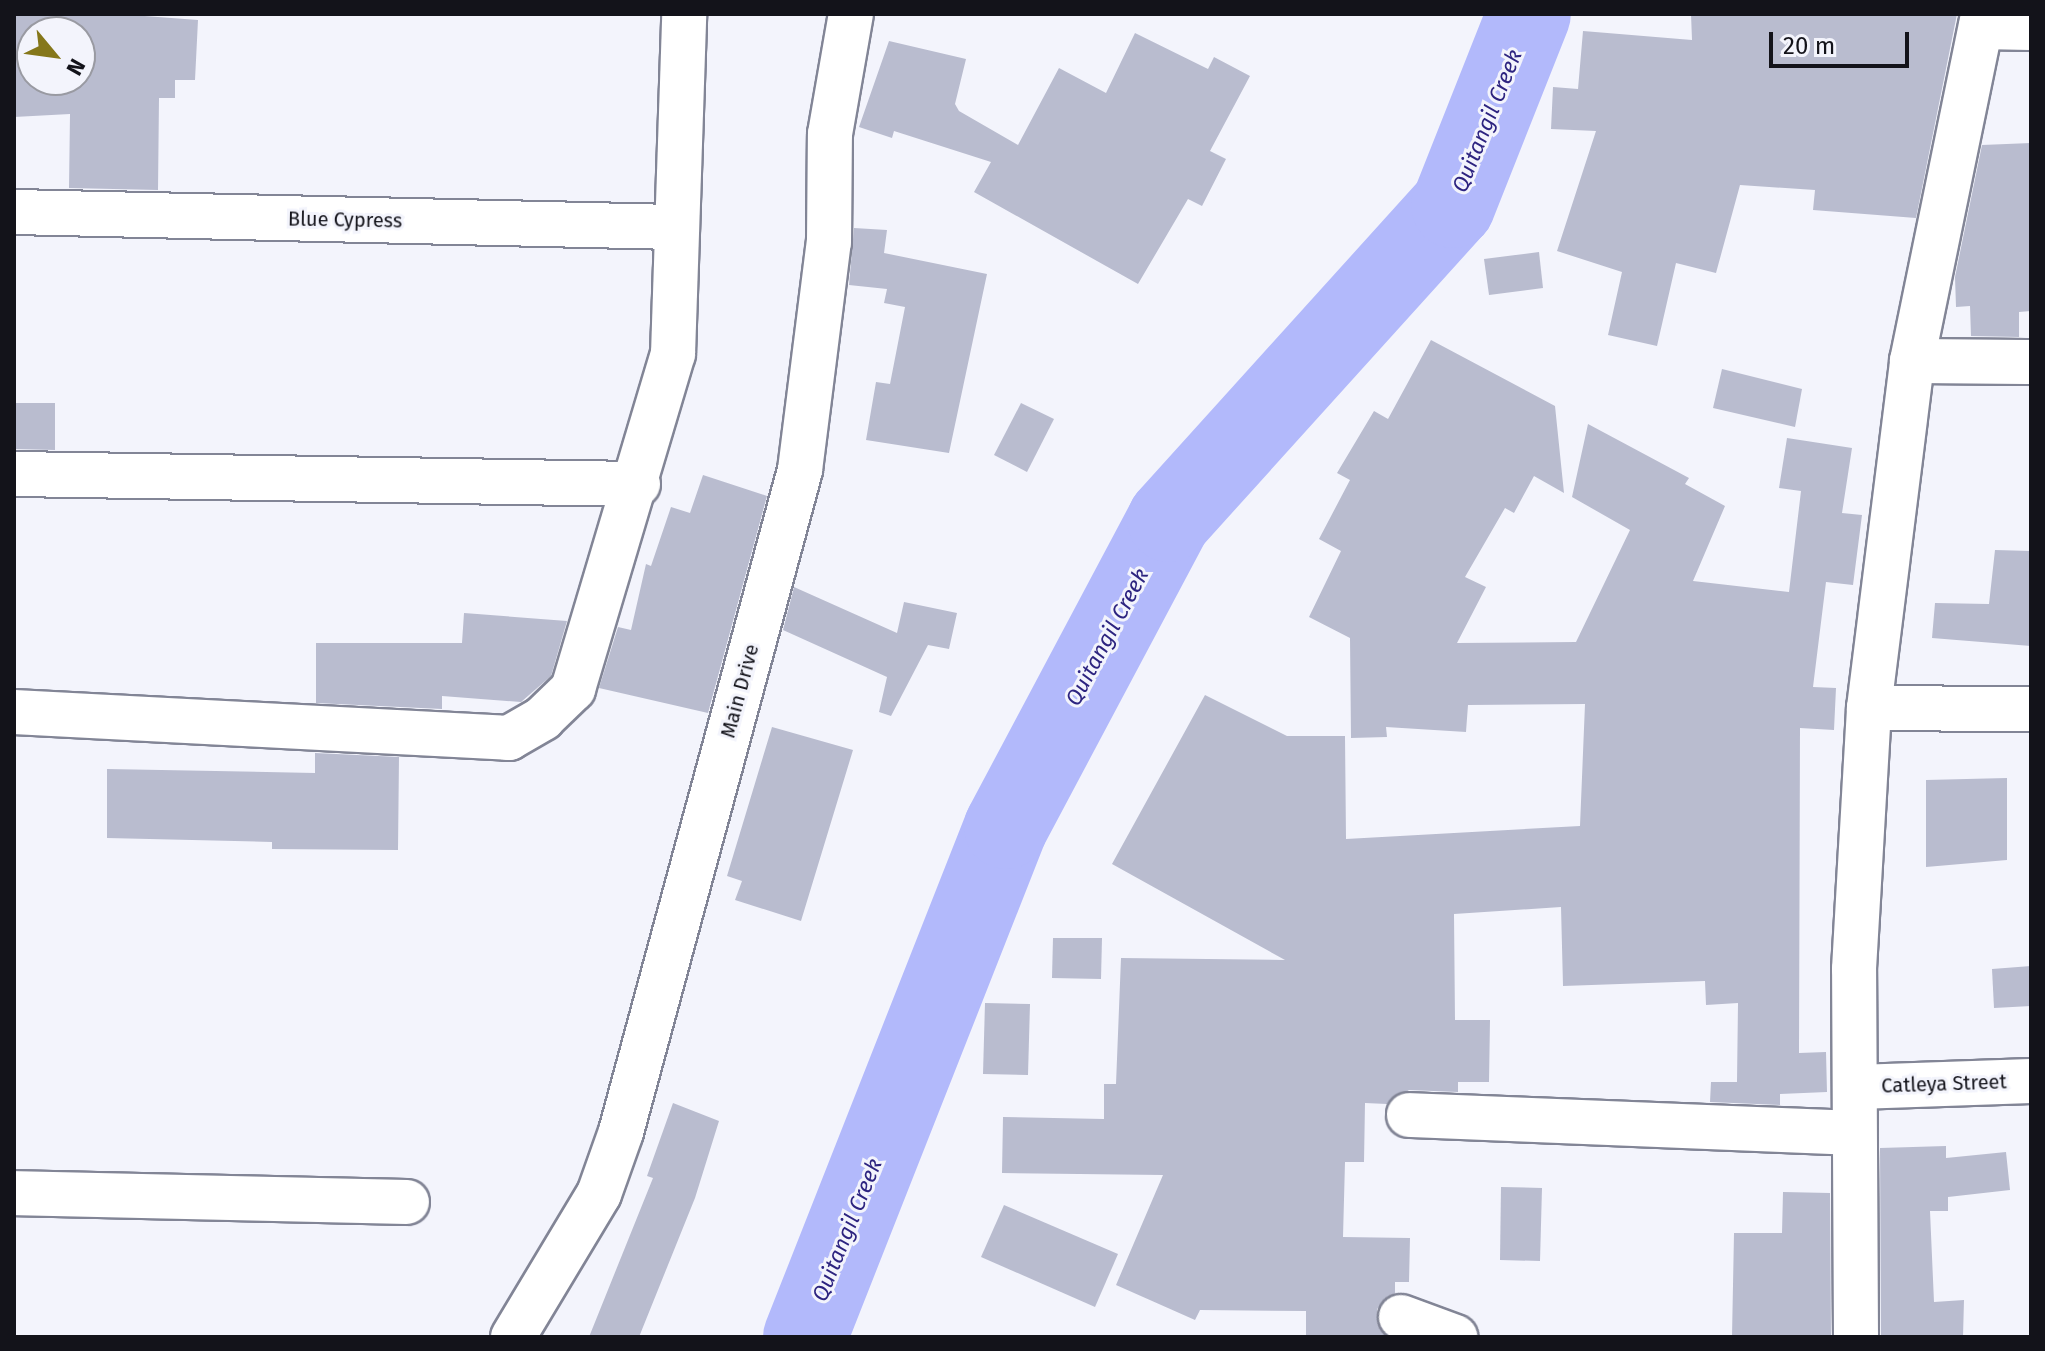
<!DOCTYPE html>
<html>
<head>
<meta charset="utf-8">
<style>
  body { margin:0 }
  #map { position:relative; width:2045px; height:1351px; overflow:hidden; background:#f3f4fc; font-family:"Fira Sans",sans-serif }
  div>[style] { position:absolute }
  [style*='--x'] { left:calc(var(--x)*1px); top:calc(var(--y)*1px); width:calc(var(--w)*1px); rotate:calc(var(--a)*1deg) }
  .river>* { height:84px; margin:-42px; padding:0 42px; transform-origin:42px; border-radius:42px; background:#b2b9fb }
  .building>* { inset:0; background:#b9bccf }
  .roads { filter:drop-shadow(2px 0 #828596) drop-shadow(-2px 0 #828596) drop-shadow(0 2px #828596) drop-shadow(0 -2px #828596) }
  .minor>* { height:44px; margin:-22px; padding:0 22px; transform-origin:22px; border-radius:22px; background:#fff }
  span { translate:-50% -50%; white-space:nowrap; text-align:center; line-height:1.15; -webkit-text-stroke:6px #f3f4fc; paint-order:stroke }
  .street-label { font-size:20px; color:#13131a }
  .water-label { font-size:22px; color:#2d2480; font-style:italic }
  .frame { position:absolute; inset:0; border:16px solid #13131a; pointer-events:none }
  .north { position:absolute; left:16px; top:16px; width:80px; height:80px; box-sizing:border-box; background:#f3f4fc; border:2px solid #999aa2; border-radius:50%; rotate:119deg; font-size:22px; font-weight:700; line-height:32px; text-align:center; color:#13131a }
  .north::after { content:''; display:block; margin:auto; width:28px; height:36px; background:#85771a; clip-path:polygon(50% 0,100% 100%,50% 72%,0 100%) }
  .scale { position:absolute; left:1769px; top:32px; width:140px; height:36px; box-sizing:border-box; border:4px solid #13131a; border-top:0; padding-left:10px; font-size:24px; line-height:28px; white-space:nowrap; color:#13131a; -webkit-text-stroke:6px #f3f4fc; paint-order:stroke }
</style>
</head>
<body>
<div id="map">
  <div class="river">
    <i style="--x:805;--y:1337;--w:548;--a:-68.49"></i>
    <i style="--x:1006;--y:827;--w:348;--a:-62"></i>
    <i style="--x:1169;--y:520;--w:423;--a:-47.9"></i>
    <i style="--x:1453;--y:206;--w:206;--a:-68.4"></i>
  </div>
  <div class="building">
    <i style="clip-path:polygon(evenodd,118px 14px,198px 20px,195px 80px,175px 80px,175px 98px,159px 98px,158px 190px,69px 188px,70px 114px,14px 117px,14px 16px,118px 14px,32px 32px,80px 32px,80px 80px,32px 80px,32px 32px)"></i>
    <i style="clip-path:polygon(1691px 14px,1957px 14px,1916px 218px,1813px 210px,1815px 190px,1740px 185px,1716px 273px,1676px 263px,1657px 346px,1608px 335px,1622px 272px,1557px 251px,1596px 131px,1551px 129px,1553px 87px,1578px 89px,1583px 31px,1692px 40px)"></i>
    <i style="clip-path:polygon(1135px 33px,1208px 69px,1214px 57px,1250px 76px,1210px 151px,1226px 159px,1202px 206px,1188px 199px,1138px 284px,974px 192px,991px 162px,894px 131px,892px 138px,859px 127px,889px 41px,966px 59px,955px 104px,959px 111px,1018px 145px,1059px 68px,1106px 93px)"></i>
    <i style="clip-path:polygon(2031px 143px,2031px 311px,2019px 312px,2019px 337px,1971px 336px,1970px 306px,1956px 307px,1955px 277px,1982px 145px)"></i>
    <i style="clip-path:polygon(854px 228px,887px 230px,884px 253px,987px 274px,949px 453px,866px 440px,876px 382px,890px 384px,905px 307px,884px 303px,887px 289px,849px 285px)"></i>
    <i style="clip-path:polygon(1539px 252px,1543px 288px,1489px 295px,1484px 259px)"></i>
    <i style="clip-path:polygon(1431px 340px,1555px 406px,1564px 493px,1534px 476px,1514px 513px,1505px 508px,1465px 577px,1486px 587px,1457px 643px,1576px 642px,1630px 530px,1572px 497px,1588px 424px,1689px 478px,1685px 484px,1725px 506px,1693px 581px,1789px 592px,1801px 491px,1779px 488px,1787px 438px,1852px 448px,1842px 513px,1862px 515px,1853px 585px,1826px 582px,1813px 687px,1836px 688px,1834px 730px,1800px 728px,1799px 1053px,1826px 1052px,1827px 1092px,1780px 1094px,1780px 1105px,1710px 1102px,1711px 1082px,1737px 1082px,1738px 1003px,1706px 1005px,1705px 981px,1563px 986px,1561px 907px,1454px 914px,1455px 1020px,1490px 1020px,1489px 1082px,1458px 1082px,1458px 1092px,1409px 1090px,1387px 1104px,1365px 1103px,1364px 1162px,1345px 1162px,1343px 1237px,1410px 1238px,1409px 1282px,1395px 1282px,1395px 1293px,1377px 1309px,1377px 1322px,1387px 1337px,1306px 1337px,1306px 1311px,1200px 1310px,1195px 1320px,1116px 1285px,1163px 1175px,1002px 1173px,1003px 1117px,1104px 1119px,1104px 1084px,1116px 1084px,1121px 958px,1285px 960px,1112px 864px,1205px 695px,1287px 736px,1345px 736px,1346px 839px,1580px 826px,1585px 704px,1468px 705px,1466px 732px,1386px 727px,1387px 737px,1351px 738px,1350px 638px,1309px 617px,1341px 551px,1319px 539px,1350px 480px,1337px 473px,1374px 411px,1388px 419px)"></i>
    <i style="clip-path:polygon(1722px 369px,1802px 389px,1795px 427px,1713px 408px)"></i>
    <i style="clip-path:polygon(14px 403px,55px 403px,55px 450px,14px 449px)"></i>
    <i style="clip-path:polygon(1021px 403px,1054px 419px,1027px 472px,994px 455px)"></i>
    <i style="clip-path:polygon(703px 475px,767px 496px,708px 713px,599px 688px,618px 627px,631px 630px,646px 564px,651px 566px,671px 507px,690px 513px)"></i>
    <i style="clip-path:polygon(1995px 550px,2031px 551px,2031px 646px,1932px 638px,1935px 603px,1989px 604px)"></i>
    <i style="clip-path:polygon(794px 587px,897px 633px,904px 602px,957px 613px,949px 649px,928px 645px,891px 716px,879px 712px,887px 677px,783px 630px)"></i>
    <i style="clip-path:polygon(464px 613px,567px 621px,551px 676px,521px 702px,442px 696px,442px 709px,316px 703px,316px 643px,462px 643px)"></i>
    <i style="clip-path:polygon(772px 727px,853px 750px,801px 921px,735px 900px,742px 881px,727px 876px)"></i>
    <i style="clip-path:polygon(315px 753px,399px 757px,398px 850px,272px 849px,272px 842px,107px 838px,107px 769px,315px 773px)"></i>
    <i style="clip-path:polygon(2007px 778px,2007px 860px,1926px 867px,1926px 780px)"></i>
    <i style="clip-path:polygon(1053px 938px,1102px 938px,1101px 979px,1052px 978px)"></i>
    <i style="clip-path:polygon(2031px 966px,2031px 1006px,1994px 1008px,1992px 969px)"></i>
    <i style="clip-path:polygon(985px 1003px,1030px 1004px,1028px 1075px,983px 1074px)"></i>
    <i style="clip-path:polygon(673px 1103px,719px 1121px,695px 1198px,639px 1337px,589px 1337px,653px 1178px,647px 1176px)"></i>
    <i style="clip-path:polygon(1946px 1146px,1946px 1158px,2006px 1152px,2010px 1190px,1948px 1197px,1948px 1211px,1930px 1211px,1934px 1302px,1964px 1300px,1963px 1337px,1881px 1337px,1880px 1148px)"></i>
    <i style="clip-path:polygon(1501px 1187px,1542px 1188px,1540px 1261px,1500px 1260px)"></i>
    <i style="clip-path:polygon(1783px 1192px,1830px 1193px,1831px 1337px,1732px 1337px,1734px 1233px,1782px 1233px)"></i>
    <i style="clip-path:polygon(1004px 1205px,1118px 1254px,1095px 1307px,981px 1257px)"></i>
  </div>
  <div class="roads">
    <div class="minor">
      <i style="--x:1981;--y:27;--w:50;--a:1.1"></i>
      <i style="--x:14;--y:212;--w:661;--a:1.3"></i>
      <i style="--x:1912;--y:361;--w:119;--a:0.5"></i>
      <i style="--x:14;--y:474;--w:624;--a:0.92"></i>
      <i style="--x:1869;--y:708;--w:162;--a:0.4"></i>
      <i style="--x:14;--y:712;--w:496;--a:3"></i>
      <i style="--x:509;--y:738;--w:39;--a:-30"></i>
      <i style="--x:543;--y:718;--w:42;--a:-44"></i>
      <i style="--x:573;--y:689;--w:350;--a:-73.4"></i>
      <i style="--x:673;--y:354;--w:340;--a:-88.1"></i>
      <i style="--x:1857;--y:1087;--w:174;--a:-2"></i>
      <i style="--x:1409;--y:1115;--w:444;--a:2.3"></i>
      <i style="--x:14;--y:1193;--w:393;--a:1.3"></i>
      <i style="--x:1401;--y:1317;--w:58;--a:20.3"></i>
      <i style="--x:513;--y:1337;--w:167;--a:-59"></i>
      <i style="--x:599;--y:1194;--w:66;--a:-70.5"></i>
      <i style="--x:621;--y:1132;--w:686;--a:-74.87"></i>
      <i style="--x:800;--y:470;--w:230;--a:-82.8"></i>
      <i style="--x:829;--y:242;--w:108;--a:-89.5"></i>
      <i style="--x:830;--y:134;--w:122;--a:-80.1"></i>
      <i style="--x:1856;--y:1337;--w:368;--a:-90.3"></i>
      <i style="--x:1854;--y:969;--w:261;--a:-86.7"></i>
      <i style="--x:1869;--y:708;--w:350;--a:-82.9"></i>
      <i style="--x:1912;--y:361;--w:354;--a:-78.4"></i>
    </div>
  </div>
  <div class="street-label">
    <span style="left:345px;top:220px;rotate:1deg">Blue Cypress</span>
    <span style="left:740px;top:691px;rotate:-75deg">Main Drive</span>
    <span style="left:1944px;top:1084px;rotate:-2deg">Catleya Street</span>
  </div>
  <div class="water-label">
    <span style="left:1487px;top:121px;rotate:-68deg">Quitangil Creek</span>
    <span style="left:1107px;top:637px;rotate:-62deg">Quitangil Creek</span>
    <span style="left:847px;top:1230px;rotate:-68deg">Quitangil Creek</span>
  </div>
  <div class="frame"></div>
  <div class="north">N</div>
  <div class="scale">20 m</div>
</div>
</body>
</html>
